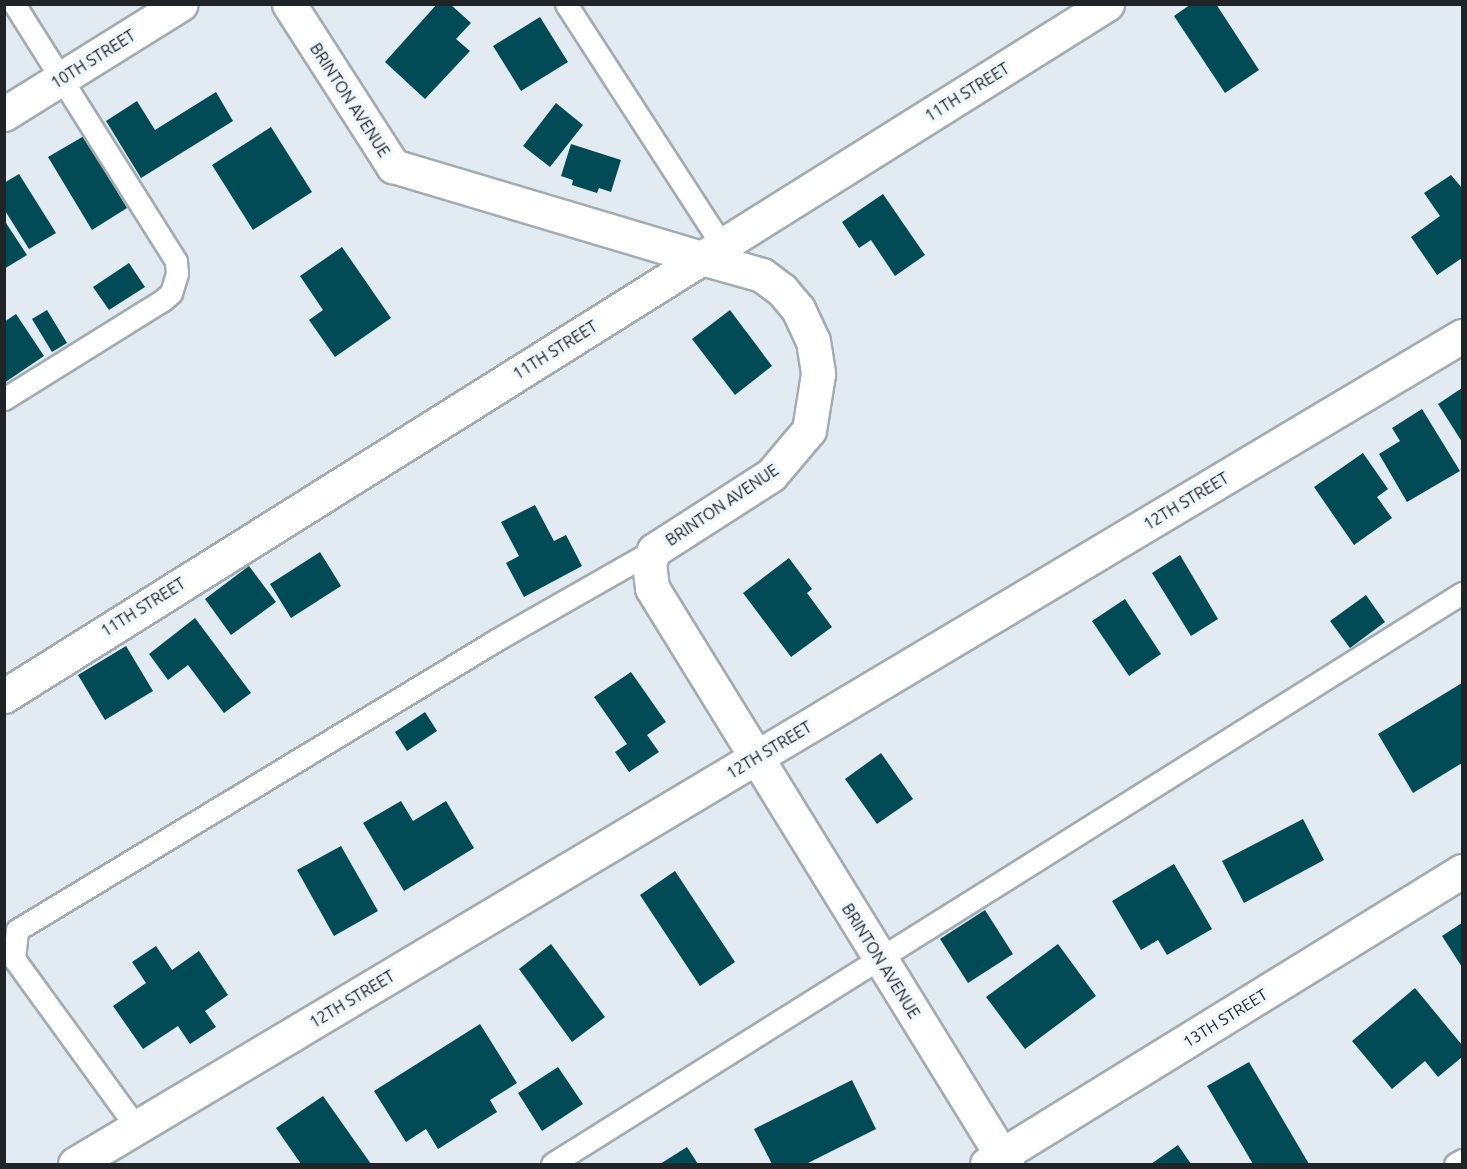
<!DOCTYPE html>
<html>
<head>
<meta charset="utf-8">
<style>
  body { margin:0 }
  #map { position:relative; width:1467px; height:1169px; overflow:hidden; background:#e1ebf1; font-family:Ubuntu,sans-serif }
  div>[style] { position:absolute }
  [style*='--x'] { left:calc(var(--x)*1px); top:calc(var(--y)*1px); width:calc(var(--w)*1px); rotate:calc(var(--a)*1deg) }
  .building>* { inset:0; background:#004b55 }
  .roads { filter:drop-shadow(2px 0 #a2acb1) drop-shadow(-2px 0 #a2acb1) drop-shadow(0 2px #a2acb1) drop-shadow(0 -2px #a2acb1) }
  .service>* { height:21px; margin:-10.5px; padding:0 10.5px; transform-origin:10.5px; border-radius:10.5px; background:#fff }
  .minor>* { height:33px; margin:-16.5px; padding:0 16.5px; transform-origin:16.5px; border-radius:16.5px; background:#fff }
  .tertiary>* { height:33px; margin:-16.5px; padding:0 16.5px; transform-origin:16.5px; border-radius:16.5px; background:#fff }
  span { translate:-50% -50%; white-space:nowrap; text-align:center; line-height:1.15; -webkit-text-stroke:6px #eef8fe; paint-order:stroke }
  .street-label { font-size:16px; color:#212427 }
  .frame { position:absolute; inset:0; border:6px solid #212427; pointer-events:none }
</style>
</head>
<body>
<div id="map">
  <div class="building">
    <i style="clip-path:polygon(437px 4px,450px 4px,471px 23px,456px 39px,470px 51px,425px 99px,385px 62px)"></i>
    <i style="clip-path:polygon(1191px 4px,1216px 4px,1259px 70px,1225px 93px,1174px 16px)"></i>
    <i style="clip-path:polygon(540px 17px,568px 62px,521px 91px,493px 46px)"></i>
    <i style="clip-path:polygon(216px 92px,233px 121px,141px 178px,106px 121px,137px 101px,155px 130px)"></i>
    <i style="clip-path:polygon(556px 103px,583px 125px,550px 167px,523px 146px)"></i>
    <i style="clip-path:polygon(271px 127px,312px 192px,253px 230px,212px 165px)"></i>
    <i style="clip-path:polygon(84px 136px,127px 208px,92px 230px,48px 157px)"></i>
    <i style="clip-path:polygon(571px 144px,621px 160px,611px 192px,599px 188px,597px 193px,572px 185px,573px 180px,561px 176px)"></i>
    <i style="clip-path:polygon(19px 174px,56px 233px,29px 249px,4px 209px,4px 183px)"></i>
    <i style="clip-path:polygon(1451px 175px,1462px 188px,1462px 258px,1437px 275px,1411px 237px,1440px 216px,1424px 193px)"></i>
    <i style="clip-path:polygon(883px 194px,925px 255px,895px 276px,871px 240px,859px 248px,842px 222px)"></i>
    <i style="clip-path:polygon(4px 220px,27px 255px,4px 269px)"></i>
    <i style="clip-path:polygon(342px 247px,391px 318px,335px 357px,309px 320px,323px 310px,300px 276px)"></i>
    <i style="clip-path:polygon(129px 263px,145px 287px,109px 310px,93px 287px)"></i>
    <i style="clip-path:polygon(47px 310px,67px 343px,52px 352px,32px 319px)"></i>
    <i style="clip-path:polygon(730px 310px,772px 366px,735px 395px,692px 339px)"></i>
    <i style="clip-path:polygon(16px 314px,44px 356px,4px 383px,4px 322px)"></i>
    <i style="clip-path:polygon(1462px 388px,1462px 442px,1438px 404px)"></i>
    <i style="clip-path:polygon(1422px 409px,1460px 471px,1407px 502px,1379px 454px,1400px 441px,1392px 428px)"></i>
    <i style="clip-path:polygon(1363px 453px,1388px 489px,1377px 497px,1392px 518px,1354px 545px,1314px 487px)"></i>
    <i style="clip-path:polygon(535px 505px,554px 541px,566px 535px,582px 566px,524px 597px,506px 563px,519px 556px,501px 522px)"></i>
    <i style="clip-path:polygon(320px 552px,341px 586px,291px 618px,270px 584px)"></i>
    <i style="clip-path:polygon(1180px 555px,1218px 619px,1191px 636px,1152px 573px)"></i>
    <i style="clip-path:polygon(789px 558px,812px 589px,807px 593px,832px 627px,791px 657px,743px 593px)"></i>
    <i style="clip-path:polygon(249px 566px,276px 602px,231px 635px,205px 599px)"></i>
    <i style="clip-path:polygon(1366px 595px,1385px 622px,1350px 648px,1330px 621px)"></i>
    <i style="clip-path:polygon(1125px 599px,1161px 654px,1129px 676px,1092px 621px)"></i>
    <i style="clip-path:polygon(195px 618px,251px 693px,224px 713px,188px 665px,168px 680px,149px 654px)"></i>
    <i style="clip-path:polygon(126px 646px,153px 691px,105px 720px,78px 675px)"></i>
    <i style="clip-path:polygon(631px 672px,666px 722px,647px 735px,659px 752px,629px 772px,615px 752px,627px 744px,594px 697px)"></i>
    <i style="clip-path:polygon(1462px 683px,1462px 763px,1413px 793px,1378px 734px)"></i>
    <i style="clip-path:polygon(425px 712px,437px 731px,407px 751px,395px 732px)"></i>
    <i style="clip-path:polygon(881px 753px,913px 799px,877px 824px,845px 779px)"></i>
    <i style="clip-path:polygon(401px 801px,413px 821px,446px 801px,474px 848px,404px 891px,363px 823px)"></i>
    <i style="clip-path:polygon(1303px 819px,1324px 860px,1244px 903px,1222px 861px)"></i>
    <i style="clip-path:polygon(341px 846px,378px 911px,334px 936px,297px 870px)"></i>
    <i style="clip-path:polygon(1174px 864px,1212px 929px,1167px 955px,1158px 940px,1141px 950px,1112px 901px)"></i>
    <i style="clip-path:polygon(675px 871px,735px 962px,700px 986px,640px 895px)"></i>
    <i style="clip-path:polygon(985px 910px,1013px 954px,968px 983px,940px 939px)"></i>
    <i style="clip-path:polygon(1462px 923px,1462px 967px,1442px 936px)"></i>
    <i style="clip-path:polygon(551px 944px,605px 1017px,572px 1042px,519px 969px)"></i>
    <i style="clip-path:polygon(1058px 944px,1096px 996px,1025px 1049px,986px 997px)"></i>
    <i style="clip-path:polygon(156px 946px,172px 970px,199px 951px,228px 995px,205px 1011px,216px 1027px,190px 1044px,178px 1026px,143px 1049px,113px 1006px,146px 983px,132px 962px)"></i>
    <i style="clip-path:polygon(1415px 988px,1462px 1045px,1462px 1057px,1438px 1077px,1425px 1061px,1392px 1089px,1352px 1041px)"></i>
    <i style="clip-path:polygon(480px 1024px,517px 1083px,490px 1100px,497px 1112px,438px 1149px,426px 1129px,406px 1142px,374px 1091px)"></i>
    <i style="clip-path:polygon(1249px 1062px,1309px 1164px,1253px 1164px,1207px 1086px)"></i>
    <i style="clip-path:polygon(558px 1067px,583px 1104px,542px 1131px,518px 1093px)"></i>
    <i style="clip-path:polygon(852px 1080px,876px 1129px,806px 1164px,772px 1164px,754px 1129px)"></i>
    <i style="clip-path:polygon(323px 1096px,371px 1164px,301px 1164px,276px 1128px)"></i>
    <i style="clip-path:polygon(1178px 1145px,1191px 1164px,1151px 1164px)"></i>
    <i style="clip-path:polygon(687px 1147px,698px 1164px,660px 1164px)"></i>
  </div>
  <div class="roads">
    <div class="service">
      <i style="--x:566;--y:4;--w:287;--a:57.1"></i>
      <i style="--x:4;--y:399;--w:187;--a:-31.9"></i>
      <i style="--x:163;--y:300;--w:11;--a:-41"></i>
      <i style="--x:171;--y:293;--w:21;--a:-73"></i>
      <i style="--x:177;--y:273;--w:12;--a:-95"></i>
      <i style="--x:176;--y:261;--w:304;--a:-122.2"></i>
      <i style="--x:137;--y:1128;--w:209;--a:-126"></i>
      <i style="--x:14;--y:959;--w:29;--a:-84"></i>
      <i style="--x:17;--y:930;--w:562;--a:-31.17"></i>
      <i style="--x:498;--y:639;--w:180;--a:-29.7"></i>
      <i style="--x:552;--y:1164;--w:1074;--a:-32.11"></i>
      <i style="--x:1455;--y:1164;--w:8;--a:-30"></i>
    </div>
    <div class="minor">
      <i style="--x:4;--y:114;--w:208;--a:-31.9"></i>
      <i style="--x:4;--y:696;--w:824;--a:-32.11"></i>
      <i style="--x:702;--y:258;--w:62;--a:15.8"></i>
      <i style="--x:762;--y:275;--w:25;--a:37"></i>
      <i style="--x:782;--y:290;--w:25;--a:50"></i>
      <i style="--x:798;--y:309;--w:35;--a:65"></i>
      <i style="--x:813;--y:341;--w:33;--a:81"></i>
      <i style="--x:818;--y:374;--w:57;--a:99.1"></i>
      <i style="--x:809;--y:430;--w:59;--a:130.2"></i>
      <i style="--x:771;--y:475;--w:139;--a:147.3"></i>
      <i style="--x:654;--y:550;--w:14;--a:111"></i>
      <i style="--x:649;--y:563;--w:25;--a:83"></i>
      <i style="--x:652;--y:588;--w:677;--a:58.35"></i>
      <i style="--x:75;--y:1164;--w:1615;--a:-30.84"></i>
      <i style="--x:987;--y:1164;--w:558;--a:-31.67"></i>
    </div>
    <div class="tertiary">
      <i style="--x:289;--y:4;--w:193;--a:57.3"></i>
      <i style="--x:393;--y:166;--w:322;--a:16.6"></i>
      <i style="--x:702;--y:258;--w:478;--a:-32.1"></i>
    </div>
  </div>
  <div class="street-label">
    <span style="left:93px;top:59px;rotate:-32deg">10TH STREET</span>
    <span style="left:967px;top:92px;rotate:-32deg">11TH STREET</span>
    <span style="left:350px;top:100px;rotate:57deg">BRINTON AVENUE</span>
    <span style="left:555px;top:350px;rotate:-32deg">11TH STREET</span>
    <span style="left:1186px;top:501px;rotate:-31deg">12TH STREET</span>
    <span style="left:722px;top:505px;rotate:-34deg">BRINTON AVENUE</span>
    <span style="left:143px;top:607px;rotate:-32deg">11TH STREET</span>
    <span style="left:769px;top:750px;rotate:-31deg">12TH STREET</span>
    <span style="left:881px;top:961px;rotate:58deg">BRINTON AVENUE</span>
    <span style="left:352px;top:999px;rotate:-31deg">12TH STREET</span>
    <span style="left:1225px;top:1018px;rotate:-32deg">13TH STREET</span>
  </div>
  <div class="frame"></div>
</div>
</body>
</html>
